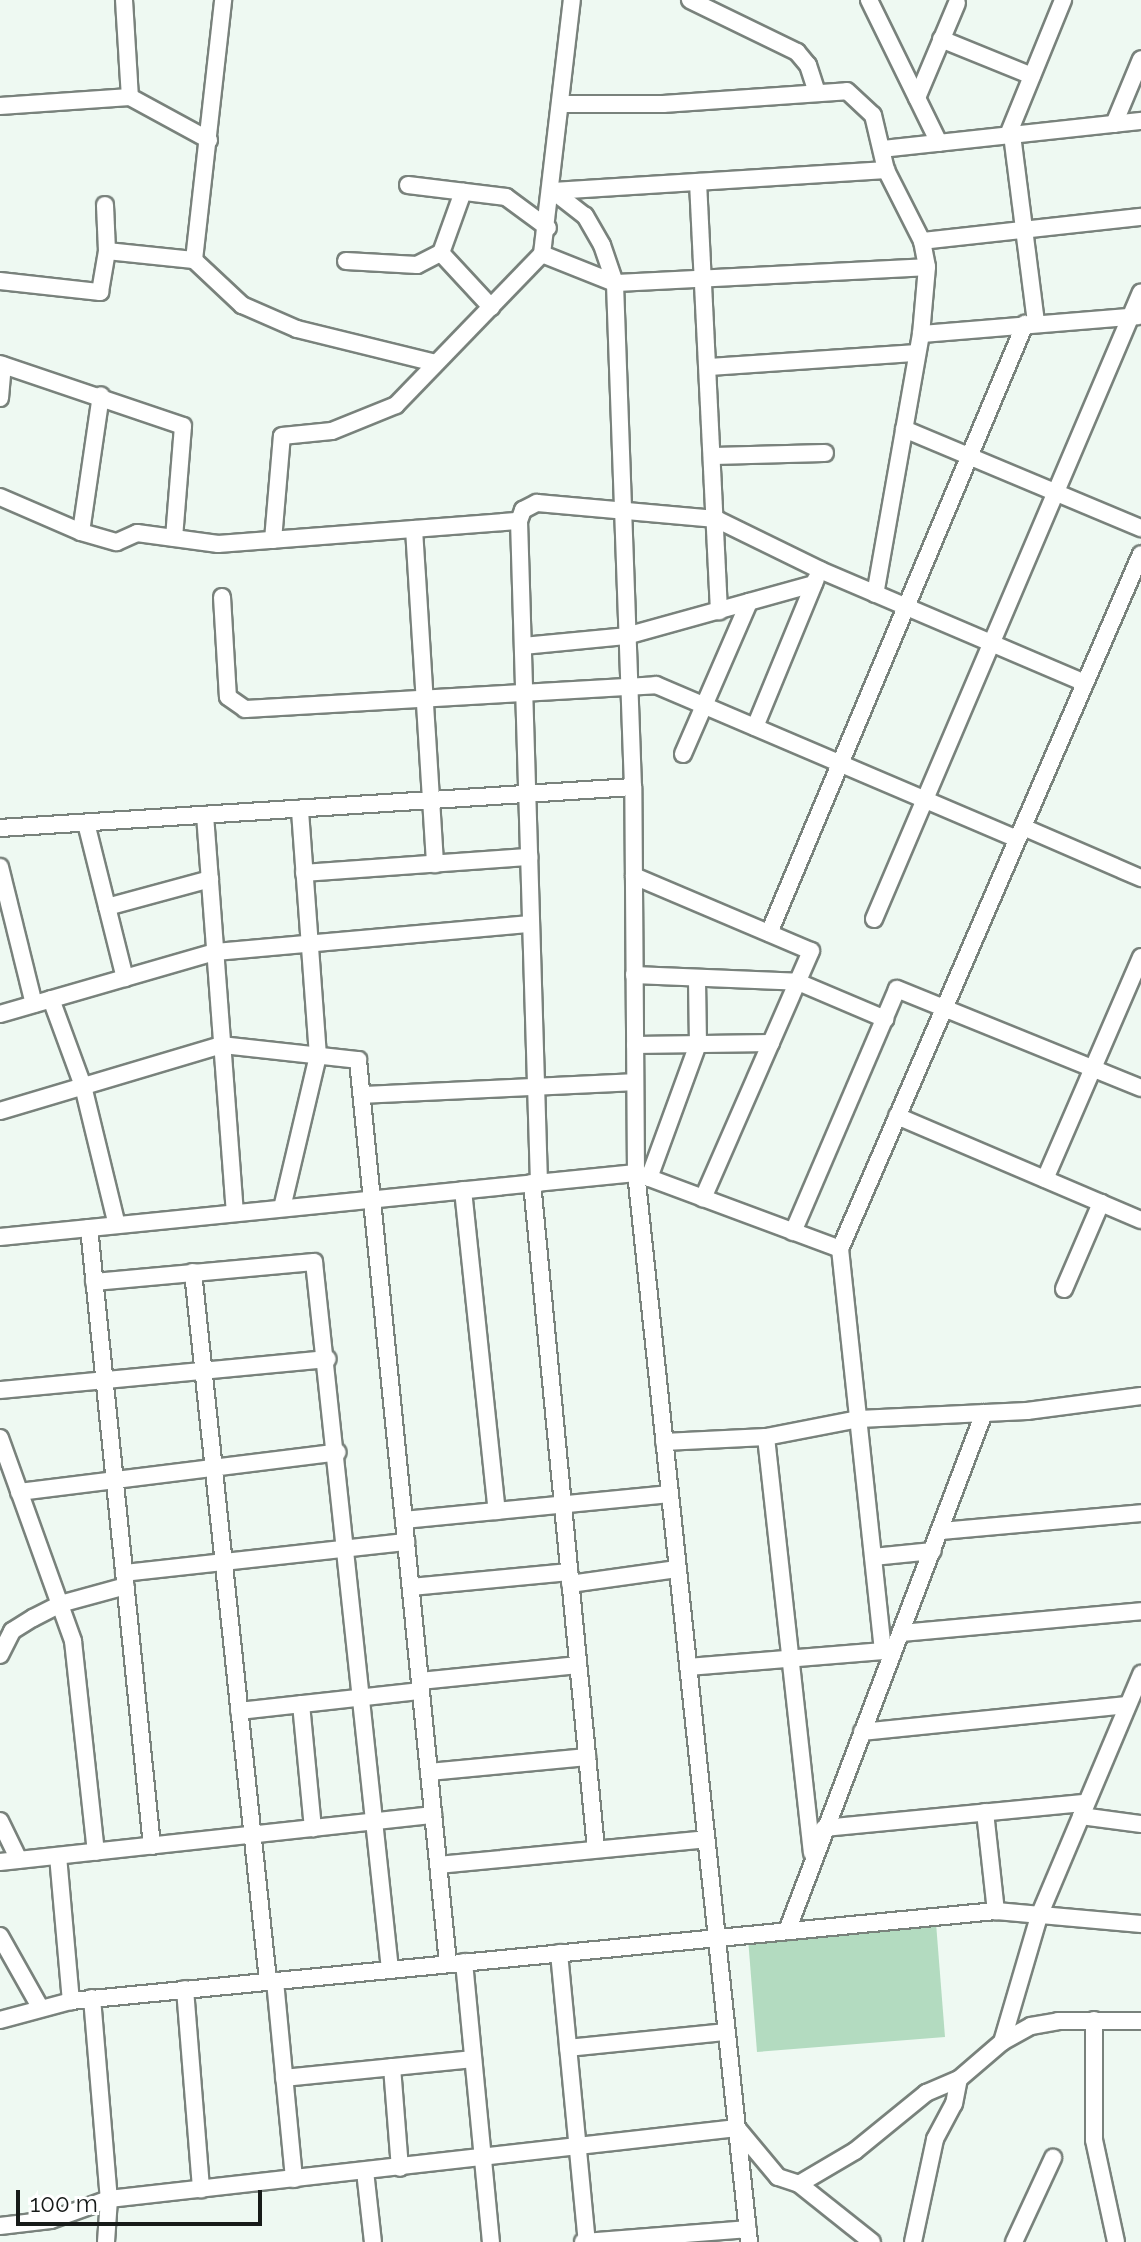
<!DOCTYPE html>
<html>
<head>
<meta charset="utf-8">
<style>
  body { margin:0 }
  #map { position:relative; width:1141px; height:2242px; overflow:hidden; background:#eef9f2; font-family:Raleway,sans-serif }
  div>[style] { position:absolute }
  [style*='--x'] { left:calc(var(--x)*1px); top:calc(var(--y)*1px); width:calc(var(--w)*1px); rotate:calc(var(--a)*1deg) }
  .green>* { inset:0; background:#b3dbc0 }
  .roads { filter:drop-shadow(2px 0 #79827c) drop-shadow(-2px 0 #79827c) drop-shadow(0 2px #79827c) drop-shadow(0 -2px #79827c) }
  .minor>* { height:16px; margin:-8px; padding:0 8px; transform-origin:8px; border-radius:8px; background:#fff }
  span { translate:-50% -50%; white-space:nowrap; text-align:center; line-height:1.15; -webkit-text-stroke:8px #fff; paint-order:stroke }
  .scale { position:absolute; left:16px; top:2190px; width:246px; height:36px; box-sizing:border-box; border:4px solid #171b19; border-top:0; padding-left:10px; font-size:24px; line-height:28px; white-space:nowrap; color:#171b19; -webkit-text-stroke:6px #fff; paint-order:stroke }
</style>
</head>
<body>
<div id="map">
  <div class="green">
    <i style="clip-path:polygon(936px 1923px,945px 2037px,757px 2052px,748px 1938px)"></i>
  </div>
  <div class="roads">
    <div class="minor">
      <i style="--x:124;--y:0;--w:97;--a:86.5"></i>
      <i style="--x:690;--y:0;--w:119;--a:25.9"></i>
      <i style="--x:797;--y:52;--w:17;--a:50"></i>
      <i style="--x:808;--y:65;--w:29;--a:72"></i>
      <i style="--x:869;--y:0;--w:159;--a:63.9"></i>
      <i style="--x:941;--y:39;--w:98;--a:22.1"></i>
      <i style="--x:917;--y:98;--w:103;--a:-67.2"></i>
      <i style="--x:563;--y:104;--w:100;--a:0"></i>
      <i style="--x:663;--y:104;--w:184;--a:-4"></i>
      <i style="--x:847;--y:91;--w:35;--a:43"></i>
      <i style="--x:873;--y:115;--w:57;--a:76.7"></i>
      <i style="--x:886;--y:170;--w:80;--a:63.1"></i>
      <i style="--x:922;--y:241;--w:26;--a:79"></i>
      <i style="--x:927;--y:267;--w:67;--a:95.1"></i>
      <i style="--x:921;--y:334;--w:264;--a:100"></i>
      <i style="--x:0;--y:106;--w:130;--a:-4"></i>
      <i style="--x:130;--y:97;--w:90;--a:28.6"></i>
      <i style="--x:1114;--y:124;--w:70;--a:-67.4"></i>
      <i style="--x:1008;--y:135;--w:146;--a:-67.8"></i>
      <i style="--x:1012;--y:135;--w:190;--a:82.7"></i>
      <i style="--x:882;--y:149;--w:261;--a:-6.2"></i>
      <i style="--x:698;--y:182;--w:430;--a:87.2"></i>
      <i style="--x:408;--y:185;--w:99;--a:7"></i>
      <i style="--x:506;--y:197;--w:52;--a:36.4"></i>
      <i style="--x:922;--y:241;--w:220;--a:-6.3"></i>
      <i style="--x:107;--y:251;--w:87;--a:5.9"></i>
      <i style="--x:194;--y:260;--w:66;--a:43.2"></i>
      <i style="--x:242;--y:305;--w:60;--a:23.6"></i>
      <i style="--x:297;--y:329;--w:142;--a:13.8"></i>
      <i style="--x:441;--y:253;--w:74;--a:47.2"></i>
      <i style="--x:542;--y:254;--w:79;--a:21.7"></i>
      <i style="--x:615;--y:283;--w:312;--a:-2.9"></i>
      <i style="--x:194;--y:260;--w:262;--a:-83.6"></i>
      <i style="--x:346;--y:261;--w:71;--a:3.2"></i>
      <i style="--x:417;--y:265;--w:27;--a:-27"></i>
      <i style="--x:441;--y:253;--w:65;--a:-70.2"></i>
      <i style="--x:0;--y:281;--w:101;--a:6.3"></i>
      <i style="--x:100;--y:292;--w:42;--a:-80.3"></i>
      <i style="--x:107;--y:251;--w:46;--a:-92.5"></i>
      <i style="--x:921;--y:334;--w:218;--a:-4.7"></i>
      <i style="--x:0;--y:364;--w:193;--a:18.7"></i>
      <i style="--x:183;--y:426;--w:112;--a:94.6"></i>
      <i style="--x:710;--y:367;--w:207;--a:-3.9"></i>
      <i style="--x:0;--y:398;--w:33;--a:-85"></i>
      <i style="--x:904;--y:429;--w:257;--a:22.7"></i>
      <i style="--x:713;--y:456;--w:112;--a:-1.5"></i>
      <i style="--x:0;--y:497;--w:88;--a:23.4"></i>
      <i style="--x:81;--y:532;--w:37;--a:16"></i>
      <i style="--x:117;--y:542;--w:22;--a:-24"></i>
      <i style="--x:137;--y:533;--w:82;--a:7.7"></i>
      <i style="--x:218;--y:544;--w:302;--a:-4.4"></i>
      <i style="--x:414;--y:529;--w:336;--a:86.4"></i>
      <i style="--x:81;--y:532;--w:138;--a:-81.7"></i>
      <i style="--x:273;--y:540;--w:104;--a:-85.1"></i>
      <i style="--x:282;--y:436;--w:50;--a:-5.7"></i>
      <i style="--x:332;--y:431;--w:69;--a:-22.1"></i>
      <i style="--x:396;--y:405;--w:210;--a:-46"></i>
      <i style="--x:542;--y:254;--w:256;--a:-83.3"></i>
      <i style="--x:222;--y:597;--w:100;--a:86.6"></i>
      <i style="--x:228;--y:697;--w:21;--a:35"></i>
      <i style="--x:245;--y:709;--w:412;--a:-3.3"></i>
      <i style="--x:656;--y:685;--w:392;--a:23.1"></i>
      <i style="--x:523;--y:646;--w:103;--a:-5.5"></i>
      <i style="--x:626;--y:636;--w:195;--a:-15.5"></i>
      <i style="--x:755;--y:727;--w:160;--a:-67.6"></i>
      <i style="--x:683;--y:754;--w:166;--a:-66.5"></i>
      <i style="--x:205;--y:815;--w:399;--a:85.7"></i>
      <i style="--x:86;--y:823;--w:160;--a:75.9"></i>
      <i style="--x:1023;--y:827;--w:129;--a:23.4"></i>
      <i style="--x:0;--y:828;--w:634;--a:-3.71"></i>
      <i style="--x:0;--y:867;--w:141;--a:76.1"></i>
      <i style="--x:304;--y:873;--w:226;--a:-4.1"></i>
      <i style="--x:634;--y:876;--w:192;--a:23"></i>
      <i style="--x:811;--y:951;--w:270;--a:113.6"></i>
      <i style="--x:107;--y:907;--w:107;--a:-15.2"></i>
      <i style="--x:874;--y:919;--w:681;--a:-66.93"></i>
      <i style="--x:769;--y:933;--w:661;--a:-67.2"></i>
      <i style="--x:634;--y:975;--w:164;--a:2.4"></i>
      <i style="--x:798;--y:982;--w:95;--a:23"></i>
      <i style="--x:51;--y:999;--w:93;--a:69.8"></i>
      <i style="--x:83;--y:1086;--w:143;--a:76.3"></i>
      <i style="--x:0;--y:1014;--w:224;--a:-16.1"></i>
      <i style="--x:215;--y:952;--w:317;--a:-5.1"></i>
      <i style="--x:635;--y:1045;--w:136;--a:-0.8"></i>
      <i style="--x:362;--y:1095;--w:273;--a:-2.7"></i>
      <i style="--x:0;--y:1111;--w:232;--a:-16.6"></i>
      <i style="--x:222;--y:1045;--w:137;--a:6.3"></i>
      <i style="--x:358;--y:1060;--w:908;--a:84.31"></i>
      <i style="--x:897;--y:1116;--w:265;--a:23.1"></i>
      <i style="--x:649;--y:1178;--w:143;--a:-69.9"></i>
      <i style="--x:698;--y:1044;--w:66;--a:-90.9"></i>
      <i style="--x:1045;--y:1179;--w:242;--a:-66.6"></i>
      <i style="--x:532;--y:1183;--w:669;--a:84.51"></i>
      <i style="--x:539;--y:1183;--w:662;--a:-91.73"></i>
      <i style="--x:519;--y:521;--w:12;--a:-70"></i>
      <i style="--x:523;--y:510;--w:16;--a:-27"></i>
      <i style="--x:537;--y:503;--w:180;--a:5.1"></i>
      <i style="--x:716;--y:519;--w:116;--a:26.1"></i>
      <i style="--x:820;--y:570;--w:288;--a:23.1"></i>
      <i style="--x:463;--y:1190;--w:323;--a:84"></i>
      <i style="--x:282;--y:1208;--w:156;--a:-76.7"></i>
      <i style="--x:318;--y:1056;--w:248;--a:-94.2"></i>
      <i style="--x:89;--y:1228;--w:621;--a:84.18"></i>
      <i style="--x:793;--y:1232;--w:264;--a:-66.8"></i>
      <i style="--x:897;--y:989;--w:263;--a:22.1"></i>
      <i style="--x:0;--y:1237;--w:639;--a:-5.75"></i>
      <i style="--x:636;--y:1173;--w:218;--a:20.4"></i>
      <i style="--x:193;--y:1272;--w:713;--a:83.96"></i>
      <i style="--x:94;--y:1282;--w:221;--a:-5.2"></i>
      <i style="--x:314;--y:1262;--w:712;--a:83.87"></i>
      <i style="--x:1064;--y:1289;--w:94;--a:-66.7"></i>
      <i style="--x:0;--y:1390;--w:329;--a:-5.4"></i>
      <i style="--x:766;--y:1437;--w:418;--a:83.7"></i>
      <i style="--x:0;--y:1438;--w:216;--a:70.2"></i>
      <i style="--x:73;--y:1641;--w:212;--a:83.8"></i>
      <i style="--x:664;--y:1442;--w:102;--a:-2.8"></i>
      <i style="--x:766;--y:1437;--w:95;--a:-11"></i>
      <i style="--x:859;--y:1419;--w:168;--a:-2.7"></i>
      <i style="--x:1027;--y:1411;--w:115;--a:-7.5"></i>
      <i style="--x:19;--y:1492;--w:321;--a:-7.1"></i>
      <i style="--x:404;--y:1520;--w:267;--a:-5.6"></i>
      <i style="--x:941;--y:1531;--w:201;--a:-5.1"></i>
      <i style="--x:873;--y:1557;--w:60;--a:-5.7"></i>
      <i style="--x:124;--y:1573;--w:284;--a:-6.3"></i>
      <i style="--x:570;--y:1584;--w:108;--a:-8"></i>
      <i style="--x:411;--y:1587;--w:159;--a:-5.4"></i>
      <i style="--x:901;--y:1633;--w:241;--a:-5.2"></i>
      <i style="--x:883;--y:1651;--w:404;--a:-96.1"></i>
      <i style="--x:840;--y:1249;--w:757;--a:-66.58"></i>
      <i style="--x:0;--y:1655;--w:27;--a:-63"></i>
      <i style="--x:12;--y:1631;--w:25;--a:-32"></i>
      <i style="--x:33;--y:1618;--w:30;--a:-27"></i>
      <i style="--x:60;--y:1604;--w:68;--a:-15.3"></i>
      <i style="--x:688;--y:1667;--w:196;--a:-4.7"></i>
      <i style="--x:883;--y:1651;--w:10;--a:24"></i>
      <i style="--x:420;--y:1681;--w:159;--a:-5.8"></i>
      <i style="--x:301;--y:1704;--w:125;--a:84.5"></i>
      <i style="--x:239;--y:1711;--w:183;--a:-6.3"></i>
      <i style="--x:862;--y:1732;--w:266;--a:-5.8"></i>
      <i style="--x:429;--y:1772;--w:159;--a:-5.4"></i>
      <i style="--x:985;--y:1812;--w:100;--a:83.7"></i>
      <i style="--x:1081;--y:1816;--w:61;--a:7.6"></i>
      <i style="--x:0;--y:1821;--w:43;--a:64"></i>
      <i style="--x:824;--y:1828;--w:263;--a:-5.5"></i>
      <i style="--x:58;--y:1856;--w:146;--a:84.9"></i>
      <i style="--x:0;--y:1862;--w:436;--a:-6.2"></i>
      <i style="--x:438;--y:1865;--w:269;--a:-5.5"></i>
      <i style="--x:787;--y:1931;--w:554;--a:-69.18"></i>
      <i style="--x:0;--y:1936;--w:81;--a:60.6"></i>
      <i style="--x:559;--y:1953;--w:290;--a:84.5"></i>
      <i style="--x:464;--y:1962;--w:281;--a:84.5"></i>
      <i style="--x:275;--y:1981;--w:199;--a:84.5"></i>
      <i style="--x:185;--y:1989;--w:201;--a:85.4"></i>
      <i style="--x:92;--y:1998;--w:202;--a:85.2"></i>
      <i style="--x:109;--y:2199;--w:43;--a:94"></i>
      <i style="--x:0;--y:2020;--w:73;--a:-15"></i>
      <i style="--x:71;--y:2001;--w:929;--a:-5.56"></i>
      <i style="--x:996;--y:1911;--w:146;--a:5.1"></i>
      <i style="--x:1094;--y:2020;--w:120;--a:90"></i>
      <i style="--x:1094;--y:2140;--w:104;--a:77.8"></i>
      <i style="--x:1002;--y:2042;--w:131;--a:-73.6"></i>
      <i style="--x:1039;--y:1916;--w:263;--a:-67.1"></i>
      <i style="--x:568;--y:2048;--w:159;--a:-5.8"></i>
      <i style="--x:392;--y:2067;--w:101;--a:85.5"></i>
      <i style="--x:284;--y:2078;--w:190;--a:-5.7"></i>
      <i style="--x:365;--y:2171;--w:71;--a:83.6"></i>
      <i style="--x:799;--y:2184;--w:93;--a:38.5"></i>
      <i style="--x:0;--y:2226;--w:51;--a:-6.7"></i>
      <i style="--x:51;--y:2220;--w:62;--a:-19.9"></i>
      <i style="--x:109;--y:2199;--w:632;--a:-6.45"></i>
      <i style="--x:737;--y:2128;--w:64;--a:50.1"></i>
      <i style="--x:778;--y:2177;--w:22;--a:18"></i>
      <i style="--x:799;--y:2184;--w:65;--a:-30.5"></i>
      <i style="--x:855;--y:2151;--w:92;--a:-39.2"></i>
      <i style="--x:926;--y:2093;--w:36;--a:-23"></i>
      <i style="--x:959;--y:2079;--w:57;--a:-40.7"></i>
      <i style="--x:1002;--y:2042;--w:33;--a:-29"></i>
      <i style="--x:1031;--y:2026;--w:27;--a:-10"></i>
      <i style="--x:1058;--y:2021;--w:83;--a:0"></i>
      <i style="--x:583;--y:2242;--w:165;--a:-4.5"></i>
      <i style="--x:749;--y:2242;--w:1075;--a:-96.03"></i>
      <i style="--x:636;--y:1173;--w:386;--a:-90.4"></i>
      <i style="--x:633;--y:787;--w:504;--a:-92.05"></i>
      <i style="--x:615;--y:283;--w:40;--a:-108.9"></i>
      <i style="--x:602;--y:245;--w:34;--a:-120"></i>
      <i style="--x:585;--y:216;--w:41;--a:-142"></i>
      <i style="--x:553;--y:191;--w:334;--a:-3.6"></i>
      <i style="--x:913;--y:2242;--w:105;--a:-77.9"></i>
      <i style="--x:935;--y:2139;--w:40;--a:-62"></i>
      <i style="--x:954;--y:2104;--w:25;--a:-79"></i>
      <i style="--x:1014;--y:2242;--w:93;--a:-65.1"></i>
    </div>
  </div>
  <div class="scale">100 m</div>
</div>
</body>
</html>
